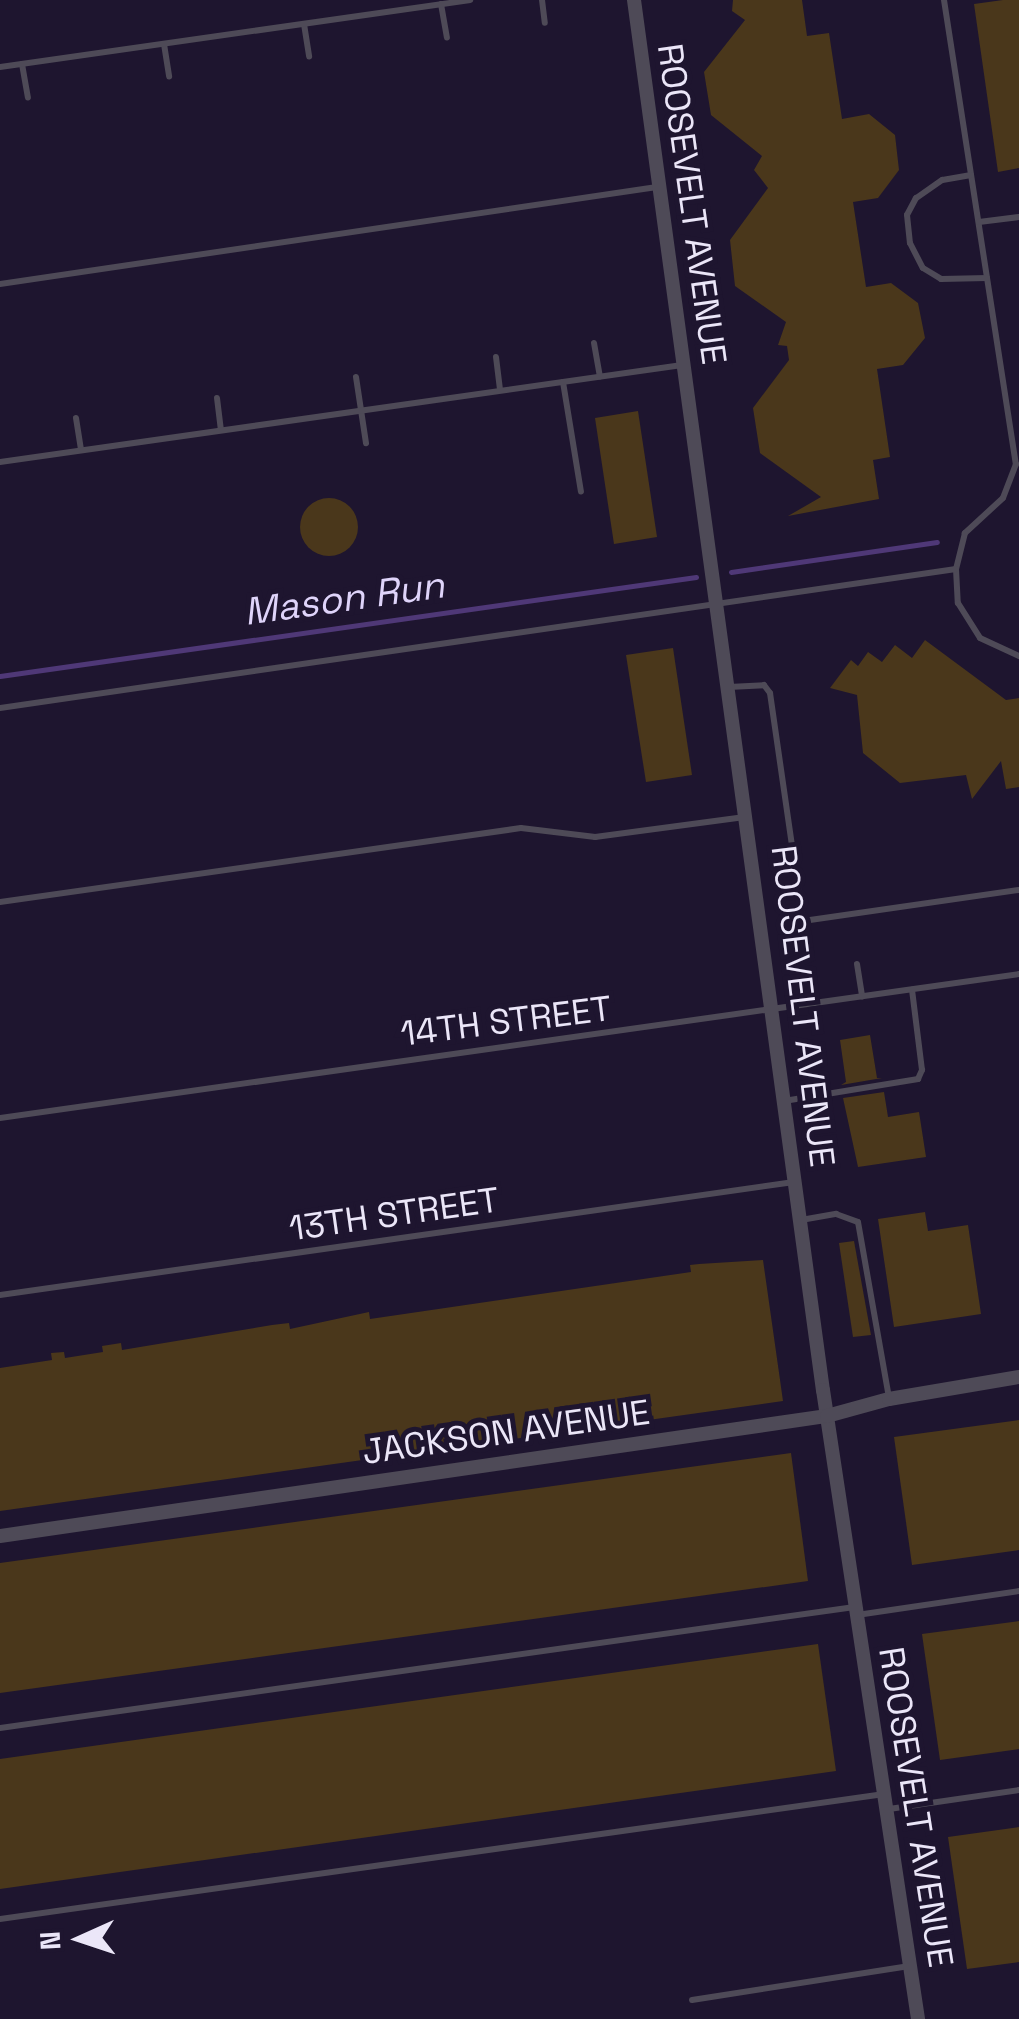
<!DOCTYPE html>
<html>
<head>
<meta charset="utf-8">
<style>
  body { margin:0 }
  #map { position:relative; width:1019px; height:2019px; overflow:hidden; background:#1e152f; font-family:"Space Grotesk",sans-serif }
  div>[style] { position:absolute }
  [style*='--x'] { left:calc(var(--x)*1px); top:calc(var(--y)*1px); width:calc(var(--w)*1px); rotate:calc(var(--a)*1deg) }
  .stream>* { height:5px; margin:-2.5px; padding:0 2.5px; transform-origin:2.5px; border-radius:2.5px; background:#4f3877 }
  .building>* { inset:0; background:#4a371b }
  .round { border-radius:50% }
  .lane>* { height:6px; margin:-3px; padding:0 3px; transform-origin:3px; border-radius:3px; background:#4e4a57 }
  .street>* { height:14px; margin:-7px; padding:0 7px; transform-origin:7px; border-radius:7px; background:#4e4a57 }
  span { translate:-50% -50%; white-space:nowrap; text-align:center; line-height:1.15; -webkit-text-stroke:10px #1e152f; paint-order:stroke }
  .street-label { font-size:35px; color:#ebe6f8 }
  .water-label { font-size:38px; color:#dfd4fa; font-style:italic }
  .north { position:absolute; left:30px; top:1889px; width:100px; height:100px; -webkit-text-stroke:8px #1e152f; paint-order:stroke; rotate:267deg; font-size:28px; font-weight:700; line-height:40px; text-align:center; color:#ebe6f8 }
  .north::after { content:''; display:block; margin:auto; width:35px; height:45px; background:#ebe6f8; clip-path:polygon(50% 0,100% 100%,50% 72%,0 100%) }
</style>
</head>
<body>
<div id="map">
  <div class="stream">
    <i style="--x:731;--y:572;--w:208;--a:-8.3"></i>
    <i style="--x:0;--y:676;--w:703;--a:-8.1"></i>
  </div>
  <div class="building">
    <i style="clip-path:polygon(733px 0,802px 0,807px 36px,829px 33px,842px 119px,869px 114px,895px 135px,899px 170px,878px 198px,853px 202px,866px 287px,891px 283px,918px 303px,925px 338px,903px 365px,877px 369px,890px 457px,873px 460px,879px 499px,788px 516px,821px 497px,760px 453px,753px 408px,789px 360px,787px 346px,778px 345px,786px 322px,735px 286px,730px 240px,768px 188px,754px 170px,762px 156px,711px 115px,704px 72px,745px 20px,732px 11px)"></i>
    <i style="clip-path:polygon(1003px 0,1019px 0,1019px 168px,998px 172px,974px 4px)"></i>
    <i style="clip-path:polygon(638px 411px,657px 537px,614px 544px,595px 418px)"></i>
    <i class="round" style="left:300px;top:498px;width:58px;height:58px"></i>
    <i style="clip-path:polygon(925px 640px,1006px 700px,1019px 698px,1019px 787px,1006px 789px,1001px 761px,972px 799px,966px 775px,900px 783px,863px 753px,857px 695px,830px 688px,851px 660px,858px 666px,868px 652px,882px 662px,895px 645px,912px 658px)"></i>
    <i style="clip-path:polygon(673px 648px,692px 775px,646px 782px,626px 655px)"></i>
    <i style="clip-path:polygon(870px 1035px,877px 1078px,882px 1078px,841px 1085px,846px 1082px,840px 1040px)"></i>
    <i style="clip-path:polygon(884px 1092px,888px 1117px,919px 1112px,926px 1157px,858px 1167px,843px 1098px)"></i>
    <i style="clip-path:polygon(925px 1212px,928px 1231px,968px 1225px,981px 1314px,894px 1327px,878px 1219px)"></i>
    <i style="clip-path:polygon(854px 1241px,871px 1335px,853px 1337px,839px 1243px)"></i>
    <i style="clip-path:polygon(763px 1260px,783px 1401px,0 1511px,0 1368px,52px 1360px,51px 1353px,64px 1352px,65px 1358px,103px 1352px,102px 1346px,121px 1343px,122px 1350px,272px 1325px,289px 1323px,290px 1329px,369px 1312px,370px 1319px,691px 1272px,690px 1265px,699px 1264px)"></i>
    <i style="clip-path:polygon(1019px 1420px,1019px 1550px,912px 1565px,894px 1437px)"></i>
    <i style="clip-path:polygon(791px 1453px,808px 1581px,0 1693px,0 1563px)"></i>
    <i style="clip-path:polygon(1019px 1621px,1019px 1749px,940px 1760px,922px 1634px)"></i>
    <i style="clip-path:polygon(818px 1644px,836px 1771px,0 1889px,0 1759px)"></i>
    <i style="clip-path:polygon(1019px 1827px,1019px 1962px,967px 1969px,948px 1837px)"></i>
  </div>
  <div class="lane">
    <i style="--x:542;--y:0;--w:23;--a:83"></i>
    <i style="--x:944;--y:0;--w:470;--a:81.2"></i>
    <i style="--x:1016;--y:464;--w:36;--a:111"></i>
    <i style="--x:1003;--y:498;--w:52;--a:137.4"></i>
    <i style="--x:965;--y:533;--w:37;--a:104"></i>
    <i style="--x:956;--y:569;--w:34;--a:87"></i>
    <i style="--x:958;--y:603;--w:41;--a:57.8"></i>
    <i style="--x:980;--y:638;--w:43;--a:24.8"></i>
    <i style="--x:441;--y:4;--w:34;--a:80"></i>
    <i style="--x:304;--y:24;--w:33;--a:81"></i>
    <i style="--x:164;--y:44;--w:33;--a:81"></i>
    <i style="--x:22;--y:64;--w:34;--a:80"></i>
    <i style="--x:0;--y:67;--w:475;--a:-8.1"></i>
    <i style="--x:971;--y:175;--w:29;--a:170"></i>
    <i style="--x:942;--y:180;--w:32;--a:145"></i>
    <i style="--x:916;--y:198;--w:19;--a:118"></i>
    <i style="--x:907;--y:215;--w:28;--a:84"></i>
    <i style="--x:910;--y:243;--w:28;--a:63"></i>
    <i style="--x:923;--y:268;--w:21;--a:31"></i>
    <i style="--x:941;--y:279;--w:46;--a:-1.2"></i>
    <i style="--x:979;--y:222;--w:40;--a:-7.1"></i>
    <i style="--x:0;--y:284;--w:664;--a:-8.4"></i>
    <i style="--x:594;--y:343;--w:34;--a:80"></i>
    <i style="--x:496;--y:357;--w:33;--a:83"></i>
    <i style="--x:356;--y:377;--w:67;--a:81.4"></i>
    <i style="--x:563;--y:382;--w:111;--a:80.7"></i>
    <i style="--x:217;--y:398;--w:32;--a:83"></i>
    <i style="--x:76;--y:418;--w:32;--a:81"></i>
    <i style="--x:0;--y:462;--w:689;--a:-8.09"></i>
    <i style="--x:729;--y:687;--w:35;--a:-3"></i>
    <i style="--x:764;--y:685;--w:10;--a:53"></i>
    <i style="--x:770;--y:693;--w:230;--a:81.8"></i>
    <i style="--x:803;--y:921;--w:218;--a:-8.2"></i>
    <i style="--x:0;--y:708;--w:966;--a:-8.27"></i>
    <i style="--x:0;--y:902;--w:526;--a:-8.08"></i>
    <i style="--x:521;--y:828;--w:75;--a:6.9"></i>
    <i style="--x:595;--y:837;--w:151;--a:-7.6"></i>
    <i style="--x:857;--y:964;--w:33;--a:81"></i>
    <i style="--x:784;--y:1101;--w:136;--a:-9.3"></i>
    <i style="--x:918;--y:1079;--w:10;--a:-66"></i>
    <i style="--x:922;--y:1070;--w:81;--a:-97.1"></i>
    <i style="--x:0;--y:1118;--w:1029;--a:-8.04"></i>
    <i style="--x:801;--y:1220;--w:36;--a:-10"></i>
    <i style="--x:836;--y:1214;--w:23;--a:20"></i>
    <i style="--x:858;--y:1222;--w:178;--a:80"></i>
    <i style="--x:0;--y:1295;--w:802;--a:-8.1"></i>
    <i style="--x:857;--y:1615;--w:164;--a:-8.4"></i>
    <i style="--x:0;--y:1728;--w:863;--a:-8.06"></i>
    <i style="--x:889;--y:1809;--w:131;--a:-8.3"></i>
    <i style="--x:0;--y:1919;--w:893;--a:-8.05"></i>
    <i style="--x:692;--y:2000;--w:220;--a:-8.9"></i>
  </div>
  <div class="street">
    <i style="--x:634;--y:0;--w:1403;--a:82.26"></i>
    <i style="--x:823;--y:1390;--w:636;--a:81.41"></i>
    <i style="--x:0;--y:1536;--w:836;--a:-8.26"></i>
    <i style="--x:827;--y:1416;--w:64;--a:-15.3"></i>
    <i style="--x:889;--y:1399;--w:132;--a:-9.6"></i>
  </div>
  <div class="street-label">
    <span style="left:692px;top:204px;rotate:82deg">ROOSEVELT AVENUE</span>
    <span style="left:803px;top:1006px;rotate:83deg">ROOSEVELT AVENUE</span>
    <span style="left:506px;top:1021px;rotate:-7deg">14TH STREET</span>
    <span style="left:394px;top:1214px;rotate:-8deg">13TH STREET</span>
    <span style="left:506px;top:1432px;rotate:-8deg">JACKSON AVENUE</span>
    <span style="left:916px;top:1807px;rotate:81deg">ROOSEVELT AVENUE</span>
  </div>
  <div class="water-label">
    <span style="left:344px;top:599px;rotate:-8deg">Mason Run</span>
  </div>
  <div class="north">N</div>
</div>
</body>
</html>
